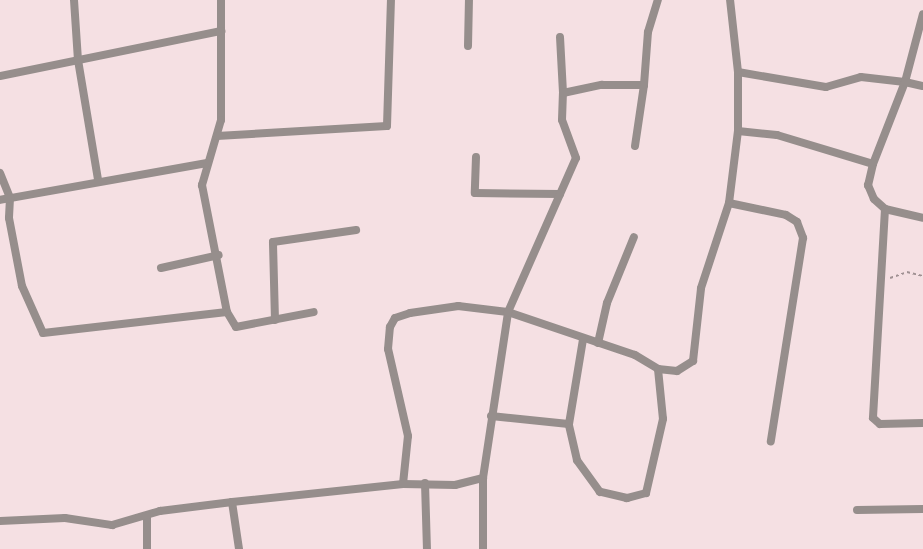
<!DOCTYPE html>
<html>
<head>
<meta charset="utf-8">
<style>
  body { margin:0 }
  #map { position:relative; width:923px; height:549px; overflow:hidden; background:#f5e0e3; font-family:"Titillium Web",sans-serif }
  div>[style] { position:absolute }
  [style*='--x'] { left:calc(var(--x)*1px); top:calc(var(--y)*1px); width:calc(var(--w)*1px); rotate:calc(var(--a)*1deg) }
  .path>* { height:1.5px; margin-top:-0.75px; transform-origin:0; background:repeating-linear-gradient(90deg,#a09193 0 3px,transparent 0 6px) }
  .street>* { height:8px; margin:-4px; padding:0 4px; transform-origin:4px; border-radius:4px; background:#968e8c }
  span { translate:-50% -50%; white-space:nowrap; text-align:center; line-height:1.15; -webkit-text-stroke:6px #f5e0e3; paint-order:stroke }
</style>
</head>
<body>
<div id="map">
  <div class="path">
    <i style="--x:890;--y:278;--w:18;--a:-19"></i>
    <i style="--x:907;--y:272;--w:16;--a:14"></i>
  </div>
  <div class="street">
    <i style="--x:74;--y:0;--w:60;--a:86.2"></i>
    <i style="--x:78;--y:60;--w:121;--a:80.5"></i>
    <i style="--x:221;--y:0;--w:120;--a:90"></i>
    <i style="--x:221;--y:120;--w:68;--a:106.3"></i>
    <i style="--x:202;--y:185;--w:129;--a:78.9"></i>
    <i style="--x:227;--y:312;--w:17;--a:59"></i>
    <i style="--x:236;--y:327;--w:79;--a:-10.9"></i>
    <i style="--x:560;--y:37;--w:56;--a:86.9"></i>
    <i style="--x:468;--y:46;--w:46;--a:-88.8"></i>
    <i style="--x:738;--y:72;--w:89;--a:9.7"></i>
    <i style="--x:826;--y:87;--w:36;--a:-16"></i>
    <i style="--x:861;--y:77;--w:44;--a:6.5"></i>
    <i style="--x:905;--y:82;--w:70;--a:-75.2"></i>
    <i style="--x:0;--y:76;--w:226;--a:-11.5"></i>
    <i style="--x:738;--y:131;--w:39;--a:6"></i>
    <i style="--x:777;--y:135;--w:100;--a:16.8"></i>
    <i style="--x:873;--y:164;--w:88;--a:-68.7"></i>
    <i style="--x:905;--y:82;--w:18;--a:13"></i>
    <i style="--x:217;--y:136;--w:170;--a:-3.4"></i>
    <i style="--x:387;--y:126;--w:126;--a:-88.2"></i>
    <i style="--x:635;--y:146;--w:62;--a:-81.6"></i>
    <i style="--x:476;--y:157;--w:36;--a:92"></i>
    <i style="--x:475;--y:193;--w:85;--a:0.7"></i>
    <i style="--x:207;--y:163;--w:200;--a:169.9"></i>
    <i style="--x:10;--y:198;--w:20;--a:93"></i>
    <i style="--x:9;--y:218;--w:69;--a:79.2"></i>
    <i style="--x:22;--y:286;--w:51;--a:65.9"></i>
    <i style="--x:43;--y:333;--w:185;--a:-6.5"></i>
    <i style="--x:873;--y:164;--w:22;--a:103"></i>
    <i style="--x:868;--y:185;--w:15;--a:67"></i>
    <i style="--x:874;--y:199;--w:15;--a:42"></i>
    <i style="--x:885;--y:209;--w:39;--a:13"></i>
    <i style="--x:0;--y:173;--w:27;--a:68"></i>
    <i style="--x:10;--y:198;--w:10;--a:169"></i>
    <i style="--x:729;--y:203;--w:58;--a:11.9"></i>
    <i style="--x:786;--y:215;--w:13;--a:32"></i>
    <i style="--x:797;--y:222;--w:17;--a:69"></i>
    <i style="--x:803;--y:238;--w:206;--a:99"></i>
    <i style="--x:885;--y:209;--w:209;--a:93.3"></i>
    <i style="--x:873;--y:418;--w:9;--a:41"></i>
    <i style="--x:880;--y:424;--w:43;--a:-1.3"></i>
    <i style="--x:161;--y:268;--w:59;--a:-12.6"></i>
    <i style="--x:275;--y:320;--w:78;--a:-91.5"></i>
    <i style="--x:273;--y:242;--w:84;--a:-8.2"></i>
    <i style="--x:598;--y:343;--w:41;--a:-77.3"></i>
    <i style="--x:607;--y:303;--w:71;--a:-67.8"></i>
    <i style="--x:658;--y:369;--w:19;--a:6"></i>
    <i style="--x:677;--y:371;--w:19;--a:-32"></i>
    <i style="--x:693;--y:361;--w:73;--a:-83.7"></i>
    <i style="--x:701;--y:288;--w:89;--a:-71.8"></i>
    <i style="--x:729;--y:203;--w:73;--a:-82.9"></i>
    <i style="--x:738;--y:131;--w:59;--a:-90"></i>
    <i style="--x:738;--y:72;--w:72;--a:-96.3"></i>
    <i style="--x:491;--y:416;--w:78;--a:5.9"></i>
    <i style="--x:483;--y:478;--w:71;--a:90"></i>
    <i style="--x:425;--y:483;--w:66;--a:88.3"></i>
    <i style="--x:403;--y:484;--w:48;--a:-84.1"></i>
    <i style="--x:408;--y:436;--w:89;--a:-102.9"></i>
    <i style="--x:388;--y:349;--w:22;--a:-85"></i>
    <i style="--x:390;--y:327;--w:10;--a:-61"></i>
    <i style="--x:395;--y:318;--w:16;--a:-18"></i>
    <i style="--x:410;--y:313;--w:49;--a:-8.3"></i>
    <i style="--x:458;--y:306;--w:50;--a:6.8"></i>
    <i style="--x:508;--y:312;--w:134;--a:18.7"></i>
    <i style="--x:635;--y:355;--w:27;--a:31"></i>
    <i style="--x:658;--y:369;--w:50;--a:84.3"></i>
    <i style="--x:663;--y:419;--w:76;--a:102.9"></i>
    <i style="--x:646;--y:493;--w:20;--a:165"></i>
    <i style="--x:627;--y:498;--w:28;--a:-167"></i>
    <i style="--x:600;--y:492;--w:39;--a:-126"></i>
    <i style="--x:577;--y:460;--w:37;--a:-103"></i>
    <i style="--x:569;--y:424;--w:86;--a:-80.6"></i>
    <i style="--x:232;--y:502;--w:48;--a:81.5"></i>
    <i style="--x:857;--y:510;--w:66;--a:-0.9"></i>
    <i style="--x:147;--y:518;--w:31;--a:90"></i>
    <i style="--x:0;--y:521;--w:65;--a:-2.6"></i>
    <i style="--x:65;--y:518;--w:48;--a:8.5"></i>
    <i style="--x:112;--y:525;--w:50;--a:-16.3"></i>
    <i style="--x:160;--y:511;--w:73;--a:-7.1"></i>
    <i style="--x:232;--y:502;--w:172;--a:-6"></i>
    <i style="--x:403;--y:484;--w:52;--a:1.1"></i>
    <i style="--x:455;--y:485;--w:29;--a:-14"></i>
    <i style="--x:483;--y:478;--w:168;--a:-81.4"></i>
    <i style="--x:508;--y:312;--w:168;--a:-66.2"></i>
    <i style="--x:576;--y:158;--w:40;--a:-110.2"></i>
    <i style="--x:562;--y:120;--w:27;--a:-88"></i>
    <i style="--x:563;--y:93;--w:40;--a:-12"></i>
    <i style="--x:602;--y:85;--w:42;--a:0"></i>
    <i style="--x:644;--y:85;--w:53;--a:-85.7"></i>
    <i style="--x:648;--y:32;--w:34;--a:-73"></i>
  </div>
</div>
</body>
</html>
